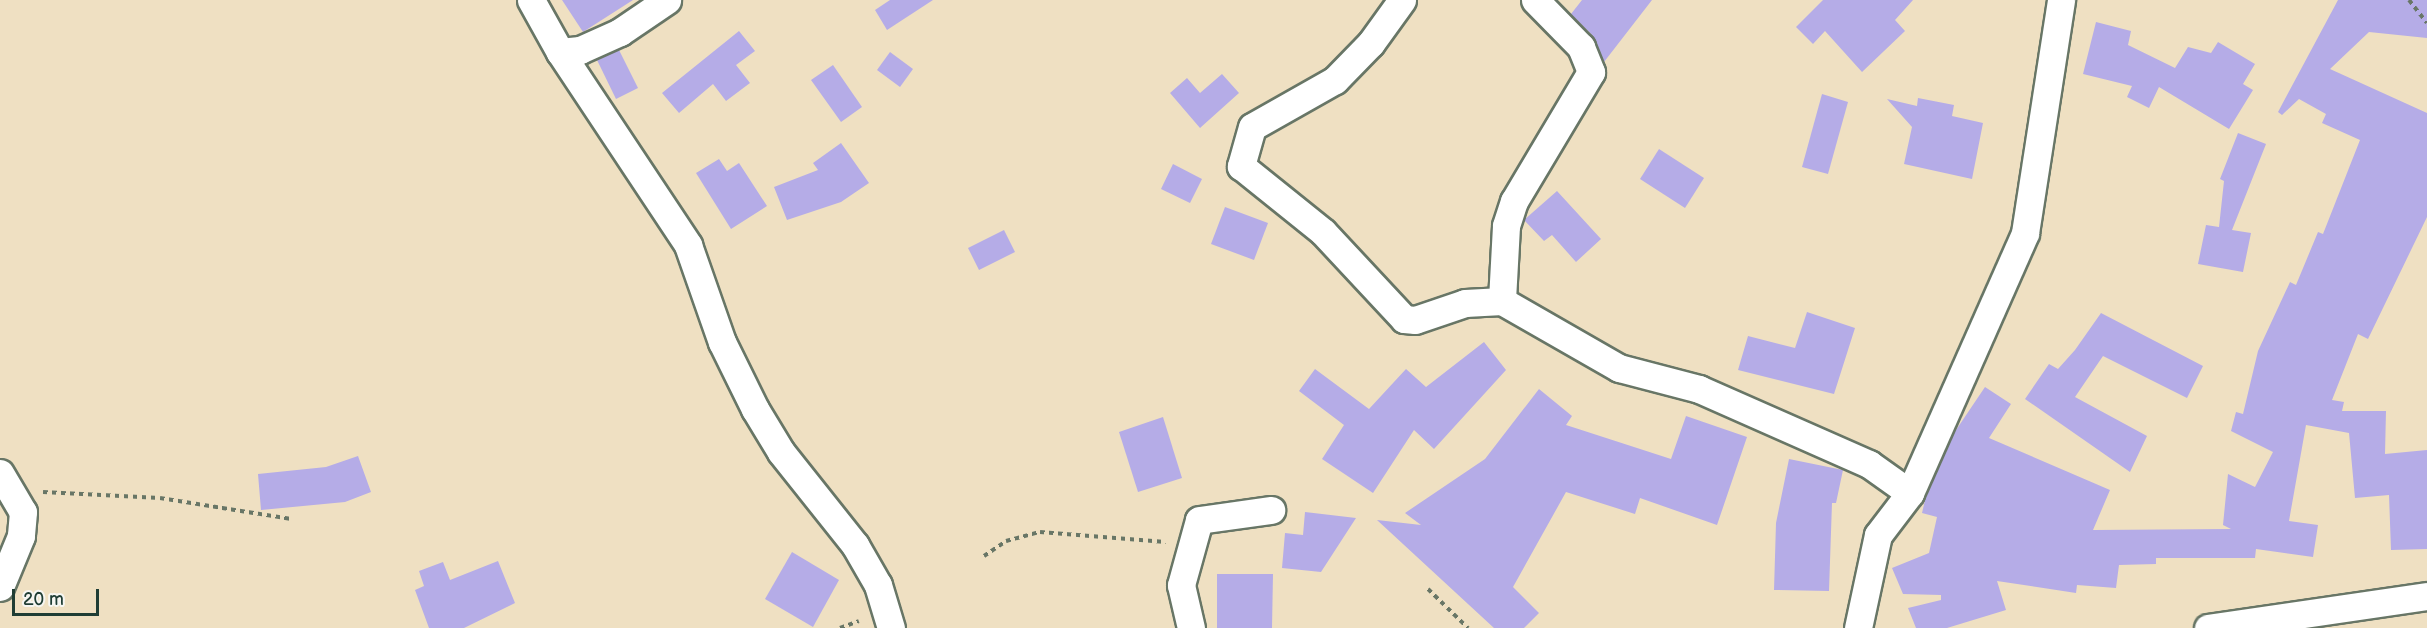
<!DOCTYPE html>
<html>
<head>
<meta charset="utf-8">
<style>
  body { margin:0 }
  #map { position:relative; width:2427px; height:628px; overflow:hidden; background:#efe0c2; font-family:"Balsamiq Sans",sans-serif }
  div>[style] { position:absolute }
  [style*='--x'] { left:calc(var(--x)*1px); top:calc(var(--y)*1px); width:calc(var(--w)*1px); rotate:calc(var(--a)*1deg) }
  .building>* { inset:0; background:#b5ace7 }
  .path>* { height:4px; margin-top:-2px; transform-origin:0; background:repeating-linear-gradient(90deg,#687666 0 4.5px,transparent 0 9px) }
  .roads { filter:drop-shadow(2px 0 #687666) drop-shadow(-2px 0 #687666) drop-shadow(0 2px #687666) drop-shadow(0 -2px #687666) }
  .street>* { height:27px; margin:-13.5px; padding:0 13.5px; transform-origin:13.5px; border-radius:13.5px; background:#fff }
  span { translate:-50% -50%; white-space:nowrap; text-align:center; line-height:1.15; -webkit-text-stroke:5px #f6f6f2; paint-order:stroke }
  .scale { position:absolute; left:12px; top:589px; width:87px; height:27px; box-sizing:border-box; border:3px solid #1f3d34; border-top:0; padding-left:8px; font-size:18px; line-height:21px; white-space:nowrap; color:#1f3d34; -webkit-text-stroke:4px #f6f6f2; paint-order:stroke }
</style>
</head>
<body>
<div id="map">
  <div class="building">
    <i style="clip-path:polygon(562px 0,633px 0,583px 32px)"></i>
    <i style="clip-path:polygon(890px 0,933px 0,887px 30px,875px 10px)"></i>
    <i style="clip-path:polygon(1582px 0,1652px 0,1604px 62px,1593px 36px,1571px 14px)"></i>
    <i style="clip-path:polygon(1823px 0,1913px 0,1895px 20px,1905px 31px,1862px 72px,1825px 31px,1813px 44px,1796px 27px)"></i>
    <i style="clip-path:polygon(2338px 0,2427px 0,2427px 38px,2369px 32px,2330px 69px,2427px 113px,2427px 217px,2368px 339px,2358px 334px,2332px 400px,2344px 402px,2342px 411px,2386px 411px,2385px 454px,2427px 450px,2427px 549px,2391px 550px,2389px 495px,2355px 498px,2349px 433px,2306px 425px,2289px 521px,2318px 525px,2313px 557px,2256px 549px,2255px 558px,2156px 558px,2156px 564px,2119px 565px,2116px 588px,2077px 585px,2076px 593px,1997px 581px,2006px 610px,1947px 628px,1916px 628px,1908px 608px,1941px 600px,1941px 595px,1903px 594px,1892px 568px,1929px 553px,1937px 517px,1922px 513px,1926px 496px,1954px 433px,1985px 387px,2011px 404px,1989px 438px,2110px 490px,2093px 530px,2231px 529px,2223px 525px,2228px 474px,2255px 487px,2273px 452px,2231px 431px,2236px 412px,2243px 414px,2258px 351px,2290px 282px,2296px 285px,2318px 232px,2323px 234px,2360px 140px,2322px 123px,2326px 114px,2299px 99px,2282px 115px,2278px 112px)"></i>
    <i style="clip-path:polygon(2096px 22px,2131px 31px,2128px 45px,2175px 68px,2188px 47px,2211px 53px,2218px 42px,2255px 64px,2243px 84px,2253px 90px,2229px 129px,2159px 87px,2149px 108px,2127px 97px,2132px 86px,2083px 74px)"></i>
    <i style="clip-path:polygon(739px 31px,755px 51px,736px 65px,750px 83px,726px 101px,713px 84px,679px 113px,662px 93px)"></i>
    <i style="clip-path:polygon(619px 50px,638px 88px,616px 99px,597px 60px)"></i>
    <i style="clip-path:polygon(890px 52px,913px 69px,900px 87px,877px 70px)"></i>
    <i style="clip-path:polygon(833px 65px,862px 107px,841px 122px,811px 80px)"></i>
    <i style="clip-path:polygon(1222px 74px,1239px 93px,1200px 128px,1170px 93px,1187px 78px,1200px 93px)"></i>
    <i style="clip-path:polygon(1822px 94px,1848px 102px,1828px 174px,1802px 167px)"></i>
    <i style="clip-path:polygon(1918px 98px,1954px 105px,1952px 116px,1983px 123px,1972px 179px,1904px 164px,1912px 127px,1887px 99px,1917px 106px)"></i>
    <i style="clip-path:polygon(2238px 133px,2266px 144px,2232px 230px,2251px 233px,2243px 272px,2198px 264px,2206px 225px,2219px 227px,2224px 181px,2220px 179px)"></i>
    <i style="clip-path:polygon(841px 143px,869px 183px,841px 202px,787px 220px,774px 187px,818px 170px,813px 163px)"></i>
    <i style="clip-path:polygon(1659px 149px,1704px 178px,1685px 208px,1640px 179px)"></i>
    <i style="clip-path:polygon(719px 159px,727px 171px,739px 163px,767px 206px,731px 229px,696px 173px)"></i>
    <i style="clip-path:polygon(1173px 164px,1202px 179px,1190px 203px,1161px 189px)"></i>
    <i style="clip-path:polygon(1557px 191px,1601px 239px,1576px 262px,1552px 235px,1544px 241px,1524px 220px)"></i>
    <i style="clip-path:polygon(1225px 207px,1268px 223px,1254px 260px,1211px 244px)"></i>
    <i style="clip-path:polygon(1004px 230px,1015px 252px,979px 270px,968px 248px)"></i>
    <i style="clip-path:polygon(1807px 312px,1855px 328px,1834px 394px,1738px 370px,1748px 336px,1795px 348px)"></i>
    <i style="clip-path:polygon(2101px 313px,2203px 366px,2187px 398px,2103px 356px,2075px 397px,2147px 436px,2130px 472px,2025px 399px,2049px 364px,2058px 369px,2075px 350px)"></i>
    <i style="clip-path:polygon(1484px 342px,1506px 370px,1434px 449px,1414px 430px,1373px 493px,1322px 459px,1344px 425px,1299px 391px,1315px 369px,1369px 409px,1406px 369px,1426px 387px)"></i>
    <i style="clip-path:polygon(1539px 389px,1572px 416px,1566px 425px,1671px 459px,1686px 416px,1747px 437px,1717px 525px,1640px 498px,1635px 514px,1566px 492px,1513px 587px,1539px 613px,1524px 628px,1494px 628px,1377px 520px,1421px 525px,1405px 513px,1485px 459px)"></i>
    <i style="clip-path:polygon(1163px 417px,1182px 478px,1138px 492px,1119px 432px)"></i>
    <i style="clip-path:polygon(358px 456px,371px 492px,345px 502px,261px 510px,258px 474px,326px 467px)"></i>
    <i style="clip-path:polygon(1789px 459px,1843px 470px,1836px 503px,1832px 503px,1829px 591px,1774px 590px,1776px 523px)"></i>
    <i style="clip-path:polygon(1305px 512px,1356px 518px,1321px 572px,1282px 568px,1285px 533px,1303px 535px)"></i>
    <i style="clip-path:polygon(792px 552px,839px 580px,813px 627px,765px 599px)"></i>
    <i style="clip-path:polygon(498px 561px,515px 603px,464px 628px,429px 628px,415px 590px,424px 586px,419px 571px,443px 562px,450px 580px)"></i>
    <i style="clip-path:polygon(1217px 574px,1273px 574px,1272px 628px,1217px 628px)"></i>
  </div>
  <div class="path">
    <i style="--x:2409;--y:0;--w:29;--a:52"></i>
    <i style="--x:43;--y:492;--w:117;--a:2.9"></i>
    <i style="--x:160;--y:498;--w:133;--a:9.1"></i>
    <i style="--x:984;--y:556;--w:27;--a:-34"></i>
    <i style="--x:1006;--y:541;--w:35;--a:-15"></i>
    <i style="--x:1040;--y:532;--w:126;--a:4.5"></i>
    <i style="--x:1428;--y:589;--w:56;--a:44.3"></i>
    <i style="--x:840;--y:628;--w:20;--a:-20"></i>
  </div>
  <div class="roads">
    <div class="street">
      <i style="--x:531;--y:0;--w:60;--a:60.9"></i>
      <i style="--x:560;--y:52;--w:20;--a:-6"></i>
      <i style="--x:580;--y:50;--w:44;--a:-24.2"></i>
      <i style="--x:620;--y:32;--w:57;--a:-34.2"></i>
      <i style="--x:1402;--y:0;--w:53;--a:125.8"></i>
      <i style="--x:1371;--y:43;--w:52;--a:134.2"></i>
      <i style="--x:1335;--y:80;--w:95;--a:150.5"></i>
      <i style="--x:1252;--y:127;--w:41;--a:105.8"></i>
      <i style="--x:1241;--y:166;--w:105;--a:38.8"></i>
      <i style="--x:1323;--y:232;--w:119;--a:47"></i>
      <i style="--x:1404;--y:319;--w:11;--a:5"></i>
      <i style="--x:1415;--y:320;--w:53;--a:-18.8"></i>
      <i style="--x:1465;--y:303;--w:37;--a:-3"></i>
      <i style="--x:1535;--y:0;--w:66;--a:45.6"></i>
      <i style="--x:1581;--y:47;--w:27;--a:68"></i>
      <i style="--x:1591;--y:72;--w:150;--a:120.8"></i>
      <i style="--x:1514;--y:201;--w:26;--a:108"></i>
      <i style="--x:1506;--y:226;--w:75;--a:93.1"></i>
      <i style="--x:1502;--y:301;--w:135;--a:29.8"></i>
      <i style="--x:1619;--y:368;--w:83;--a:14.7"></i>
      <i style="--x:1699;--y:389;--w:186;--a:23.8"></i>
      <i style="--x:1869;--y:464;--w:50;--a:35.3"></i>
      <i style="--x:560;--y:52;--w:232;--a:56.4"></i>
      <i style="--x:688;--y:245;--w:103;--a:70.7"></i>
      <i style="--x:722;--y:342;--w:75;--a:63.8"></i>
      <i style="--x:755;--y:409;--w:50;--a:58.8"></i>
      <i style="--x:781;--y:452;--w:119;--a:51.5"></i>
      <i style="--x:855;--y:545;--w:46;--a:60.1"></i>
      <i style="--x:878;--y:585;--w:45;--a:73.2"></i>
      <i style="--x:0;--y:473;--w:45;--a:59.5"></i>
      <i style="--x:23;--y:512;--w:24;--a:95"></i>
      <i style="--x:21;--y:536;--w:55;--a:112.4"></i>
      <i style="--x:1191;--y:628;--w:44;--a:-103.1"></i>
      <i style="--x:1181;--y:585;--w:67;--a:-74.5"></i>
      <i style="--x:1199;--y:520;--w:73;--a:-7.9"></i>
      <i style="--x:1858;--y:628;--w:95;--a:-77.9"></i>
      <i style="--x:1878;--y:535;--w:53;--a:-52.7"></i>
      <i style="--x:1910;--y:493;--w:284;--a:-66.1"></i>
      <i style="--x:2025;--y:233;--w:236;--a:-81.2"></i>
      <i style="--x:2208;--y:628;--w:221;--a:-8.3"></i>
    </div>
  </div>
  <div class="scale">20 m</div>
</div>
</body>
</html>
